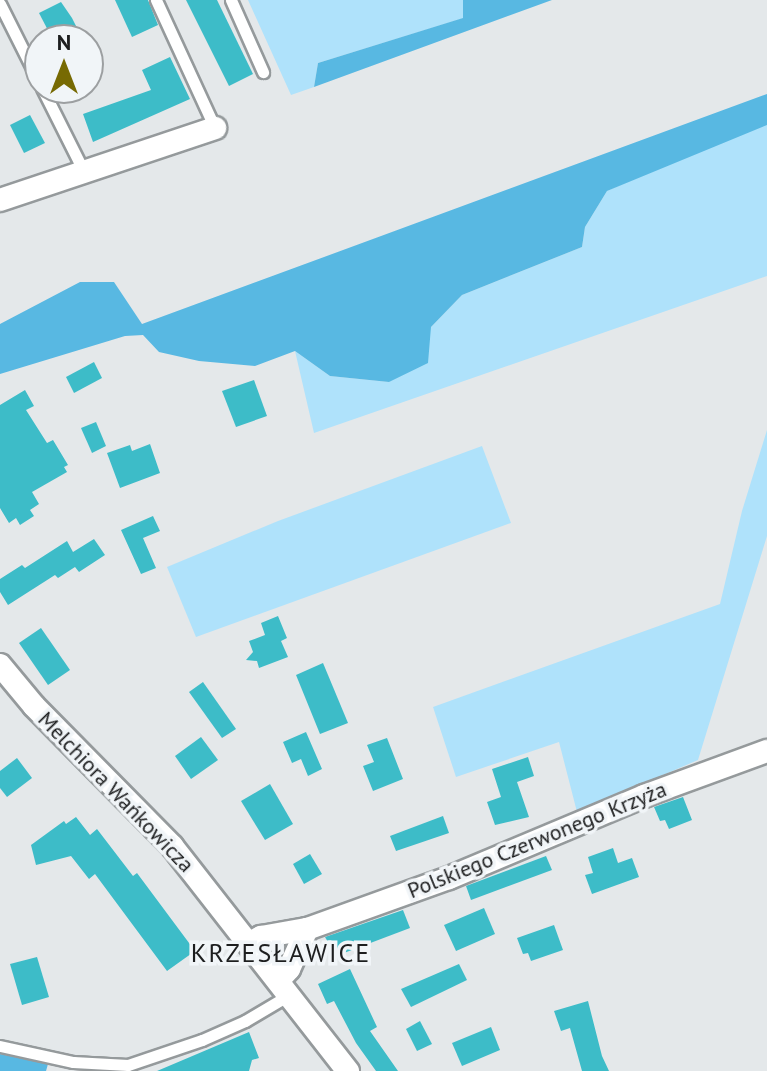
<!DOCTYPE html>
<html>
<head>
<meta charset="utf-8">
<style>
  body { margin:0 }
  #map { position:relative; width:767px; height:1071px; overflow:hidden; background:#e4e8ea; font-family:"PT Sans",sans-serif }
  div>[style] { position:absolute }
  [style*='--x'] { left:calc(var(--x)*1px); top:calc(var(--y)*1px); width:calc(var(--w)*1px); rotate:calc(var(--a)*1deg) }
  .green>* { inset:0; background:#afe2fb }
  .forest>* { inset:0; background:#58b8e2 }
  .building>* { inset:0; background:#3dbcc8 }
  .roads { filter:drop-shadow(2px 0 #959a9c) drop-shadow(-2px 0 #959a9c) drop-shadow(0 2px #959a9c) drop-shadow(0 -2px #959a9c) }
  .lane>* { height:11px; margin:-5.5px; padding:0 5.5px; transform-origin:5.5px; border-radius:5.5px; background:#fff }
  .street>* { height:22px; margin:-11px; padding:0 11px; transform-origin:11px; border-radius:11px; background:#fff }
  span { translate:-50% -50%; white-space:nowrap; text-align:center; line-height:1.15; -webkit-text-stroke:7px #f1f5f8; paint-order:stroke }
  .street-label { font-size:22px; color:#1d1e1f }
  .quarter-label { font-size:26px; color:#1d1e1f; letter-spacing:2px }
  .north { position:absolute; left:24px; top:24px; width:80px; height:80px; box-sizing:border-box; background:#f1f5f8; border:2px solid #9c9fa1; border-radius:50%; rotate:0deg; font-size:22px; font-weight:700; line-height:32px; text-align:center; color:#1d1e1f }
  .north::after { content:''; display:block; margin:auto; width:28px; height:36px; background:#776a03; clip-path:polygon(50% 0,100% 100%,50% 72%,0 100%) }
</style>
</head>
<body>
<div id="map">
  <div class="green">
    <i style="clip-path:polygon(248px 0,463px 0,464px 18px,318px 63px,314px 87px,291px 95px)"></i>
    <i style="clip-path:polygon(767px 117px,767px 276px,314px 433px,295px 351px,330px 376px,389px 382px,431px 327px,462px 295px,582px 247px,585px 227px,607px 191px)"></i>
    <i style="clip-path:polygon(767px 430px,767px 536px,698px 760px,577px 812px,559px 742px,456px 777px,433px 707px,720px 604px,742px 511px)"></i>
    <i style="clip-path:polygon(482px 446px,511px 523px,196px 637px,167px 567px,278px 521px)"></i>
  </div>
  <div class="forest">
    <i style="clip-path:polygon(463px 0,552px 0,314px 87px,318px 63px,463px 18px)"></i>
    <i style="clip-path:polygon(767px 94px,767px 125px,607px 191px,585px 227px,582px 247px,462px 295px,431px 327px,428px 363px,389px 382px,330px 376px,295px 351px,255px 366px,199px 361px,159px 352px,143px 335px,125px 336px,0 374px,0 324px,80px 282px,114px 282px,142px 324px)"></i>
    <i style="clip-path:polygon(0 1054px,48px 1064px,46px 1071px,0 1071px)"></i>
  </div>
  <div class="building">
    <i style="clip-path:polygon(115px 0,148px 0,158px 25px,132px 37px)"></i>
    <i style="clip-path:polygon(186px 0,217px 0,253px 74px,229px 86px)"></i>
    <i style="clip-path:polygon(61px 2px,72px 18px,83px 40px,53px 40px,39px 13px)"></i>
    <i style="clip-path:polygon(170px 57px,190px 99px,93px 142px,83px 114px,151px 90px,142px 70px)"></i>
    <i style="clip-path:polygon(30px 115px,45px 143px,24px 153px,10px 125px)"></i>
    <i style="clip-path:polygon(94px 362px,102px 378px,74px 393px,66px 377px)"></i>
    <i style="clip-path:polygon(254px 380px,267px 416px,236px 427px,222px 391px)"></i>
    <i style="clip-path:polygon(25px 390px,34px 406px,26px 410px,47px 443px,53px 440px,68px 465px,64px 467px,67px 472px,32px 492px,39px 504px,30px 510px,34px 516px,20px 525px,16px 518px,9px 523px,0 508px,0 405px)"></i>
    <i style="clip-path:polygon(96px 422px,106px 446px,92px 453px,81px 428px)"></i>
    <i style="clip-path:polygon(150px 444px,160px 473px,120px 488px,107px 453px,130px 445px,132px 451px)"></i>
    <i style="clip-path:polygon(153px 516px,160px 531px,143px 538px,156px 568px,141px 574px,121px 530px)"></i>
    <i style="clip-path:polygon(94px 539px,105px 555px,79px 572px,75px 567px,58px 578px,55px 575px,8px 605px,0 592px,0 579px,22px 565px,25px 568px,67px 541px,73px 552px)"></i>
    <i style="clip-path:polygon(278px 616px,287px 638px,281px 641px,288px 657px,259px 668px,257px 661px,246px 660px,253px 652px,249px 641px,265px 635px,261px 623px)"></i>
    <i style="clip-path:polygon(41px 628px,70px 670px,48px 685px,19px 643px)"></i>
    <i style="clip-path:polygon(323px 663px,348px 723px,320px 734px,296px 675px)"></i>
    <i style="clip-path:polygon(203px 682px,236px 729px,222px 738px,189px 692px)"></i>
    <i style="clip-path:polygon(306px 732px,322px 769px,308px 776px,301px 759px,292px 763px,283px 742px)"></i>
    <i style="clip-path:polygon(201px 737px,218px 760px,191px 779px,175px 756px)"></i>
    <i style="clip-path:polygon(387px 738px,403px 779px,373px 791px,363px 766px,374px 762px,367px 745px)"></i>
    <i style="clip-path:polygon(528px 757px,534px 776px,517px 782px,529px 817px,495px 825px,487px 802px,501px 797px,492px 769px)"></i>
    <i style="clip-path:polygon(17px 758px,32px 778px,7px 797px,0 788px,0 771px)"></i>
    <i style="clip-path:polygon(270px 784px,293px 824px,265px 840px,241px 801px)"></i>
    <i style="clip-path:polygon(683px 797px,692px 820px,669px 829px,665px 820px,660px 821px,654px 807px)"></i>
    <i style="clip-path:polygon(443px 816px,449px 833px,396px 851px,390px 836px)"></i>
    <i style="clip-path:polygon(76px 817px,90px 835px,97px 829px,133px 876px,137px 873px,195px 951px,167px 971px,95px 874px,89px 879px,71px 856px,36px 865px,31px 845px,64px 821px,66px 824px)"></i>
    <i style="clip-path:polygon(613px 848px,618px 863px,632px 858px,639px 877px,592px 894px,585px 875px,593px 873px,588px 857px)"></i>
    <i style="clip-path:polygon(310px 854px,322px 874px,304px 884px,293px 864px)"></i>
    <i style="clip-path:polygon(546px 856px,552px 870px,471px 900px,466px 886px)"></i>
    <i style="clip-path:polygon(484px 908px,495px 934px,456px 951px,444px 925px)"></i>
    <i style="clip-path:polygon(403px 910px,410px 928px,336px 956px,325px 937px)"></i>
    <i style="clip-path:polygon(554px 925px,563px 950px,531px 961px,528px 953px,523px 954px,517px 938px)"></i>
    <i style="clip-path:polygon(37px 957px,49px 997px,22px 1005px,10px 964px)"></i>
    <i style="clip-path:polygon(459px 964px,467px 980px,411px 1007px,401px 989px)"></i>
    <i style="clip-path:polygon(350px 969px,377px 1027px,370px 1031px,398px 1071px,376px 1071px,356px 1043px,334px 1001px,327px 1004px,318px 984px)"></i>
    <i style="clip-path:polygon(588px 1001px,602px 1056px,609px 1071px,582px 1071px,570px 1028px,561px 1031px,554px 1011px)"></i>
    <i style="clip-path:polygon(420px 1021px,432px 1044px,417px 1051px,406px 1029px)"></i>
    <i style="clip-path:polygon(491px 1027px,500px 1050px,462px 1066px,452px 1043px)"></i>
    <i style="clip-path:polygon(249px 1032px,259px 1058px,252px 1060px,249px 1071px,157px 1071px)"></i>
  </div>
  <div class="roads">
    <div class="lane">
      <i style="--x:156;--y:0;--w:141;--a:65.3"></i>
      <i style="--x:231;--y:0;--w:79;--a:66"></i>
      <i style="--x:0;--y:4;--w:89;--a:63.4"></i>
      <i style="--x:42;--y:88;--w:94;--a:63.4"></i>
      <i style="--x:0;--y:1046;--w:75;--a:12.4"></i>
      <i style="--x:73;--y:1062;--w:55;--a:3.1"></i>
      <i style="--x:128;--y:1065;--w:78;--a:-18.7"></i>
      <i style="--x:202;--y:1040;--w:47;--a:-23.8"></i>
      <i style="--x:245;--y:1021;--w:51;--a:-30.6"></i>
    </div>
    <div class="street">
      <i style="--x:0;--y:200;--w:227;--a:-18.5"></i>
      <i style="--x:0;--y:665;--w:53;--a:50.3"></i>
      <i style="--x:34;--y:706;--w:197;--a:45.4"></i>
      <i style="--x:172;--y:846;--w:286;--a:52"></i>
      <i style="--x:250;--y:943;--w:13;--a:-29"></i>
      <i style="--x:261;--y:937;--w:47;--a:-9.9"></i>
      <i style="--x:307;--y:929;--w:151;--a:-19.8"></i>
      <i style="--x:449;--y:878;--w:212;--a:-22.8"></i>
      <i style="--x:644;--y:796;--w:131;--a:-20.1"></i>
      <i style="--x:279;--y:980;--w:15;--a:-48"></i>
      <i style="--x:289;--y:969;--w:44;--a:-65.8"></i>
    </div>
  </div>
  <div class="street-label">
    <span style="left:116px;top:792px;rotate:46deg">Melchiora Wańkowicza</span>
    <span style="left:537px;top:840px;rotate:-22deg">Polskiego Czerwonego Krzyża</span>
  </div>
  <div class="quarter-label">
    <span style="left:281px;top:953px">KRZESŁAWICE</span>
  </div>
  <div class="north">N</div>
</div>
</body>
</html>
